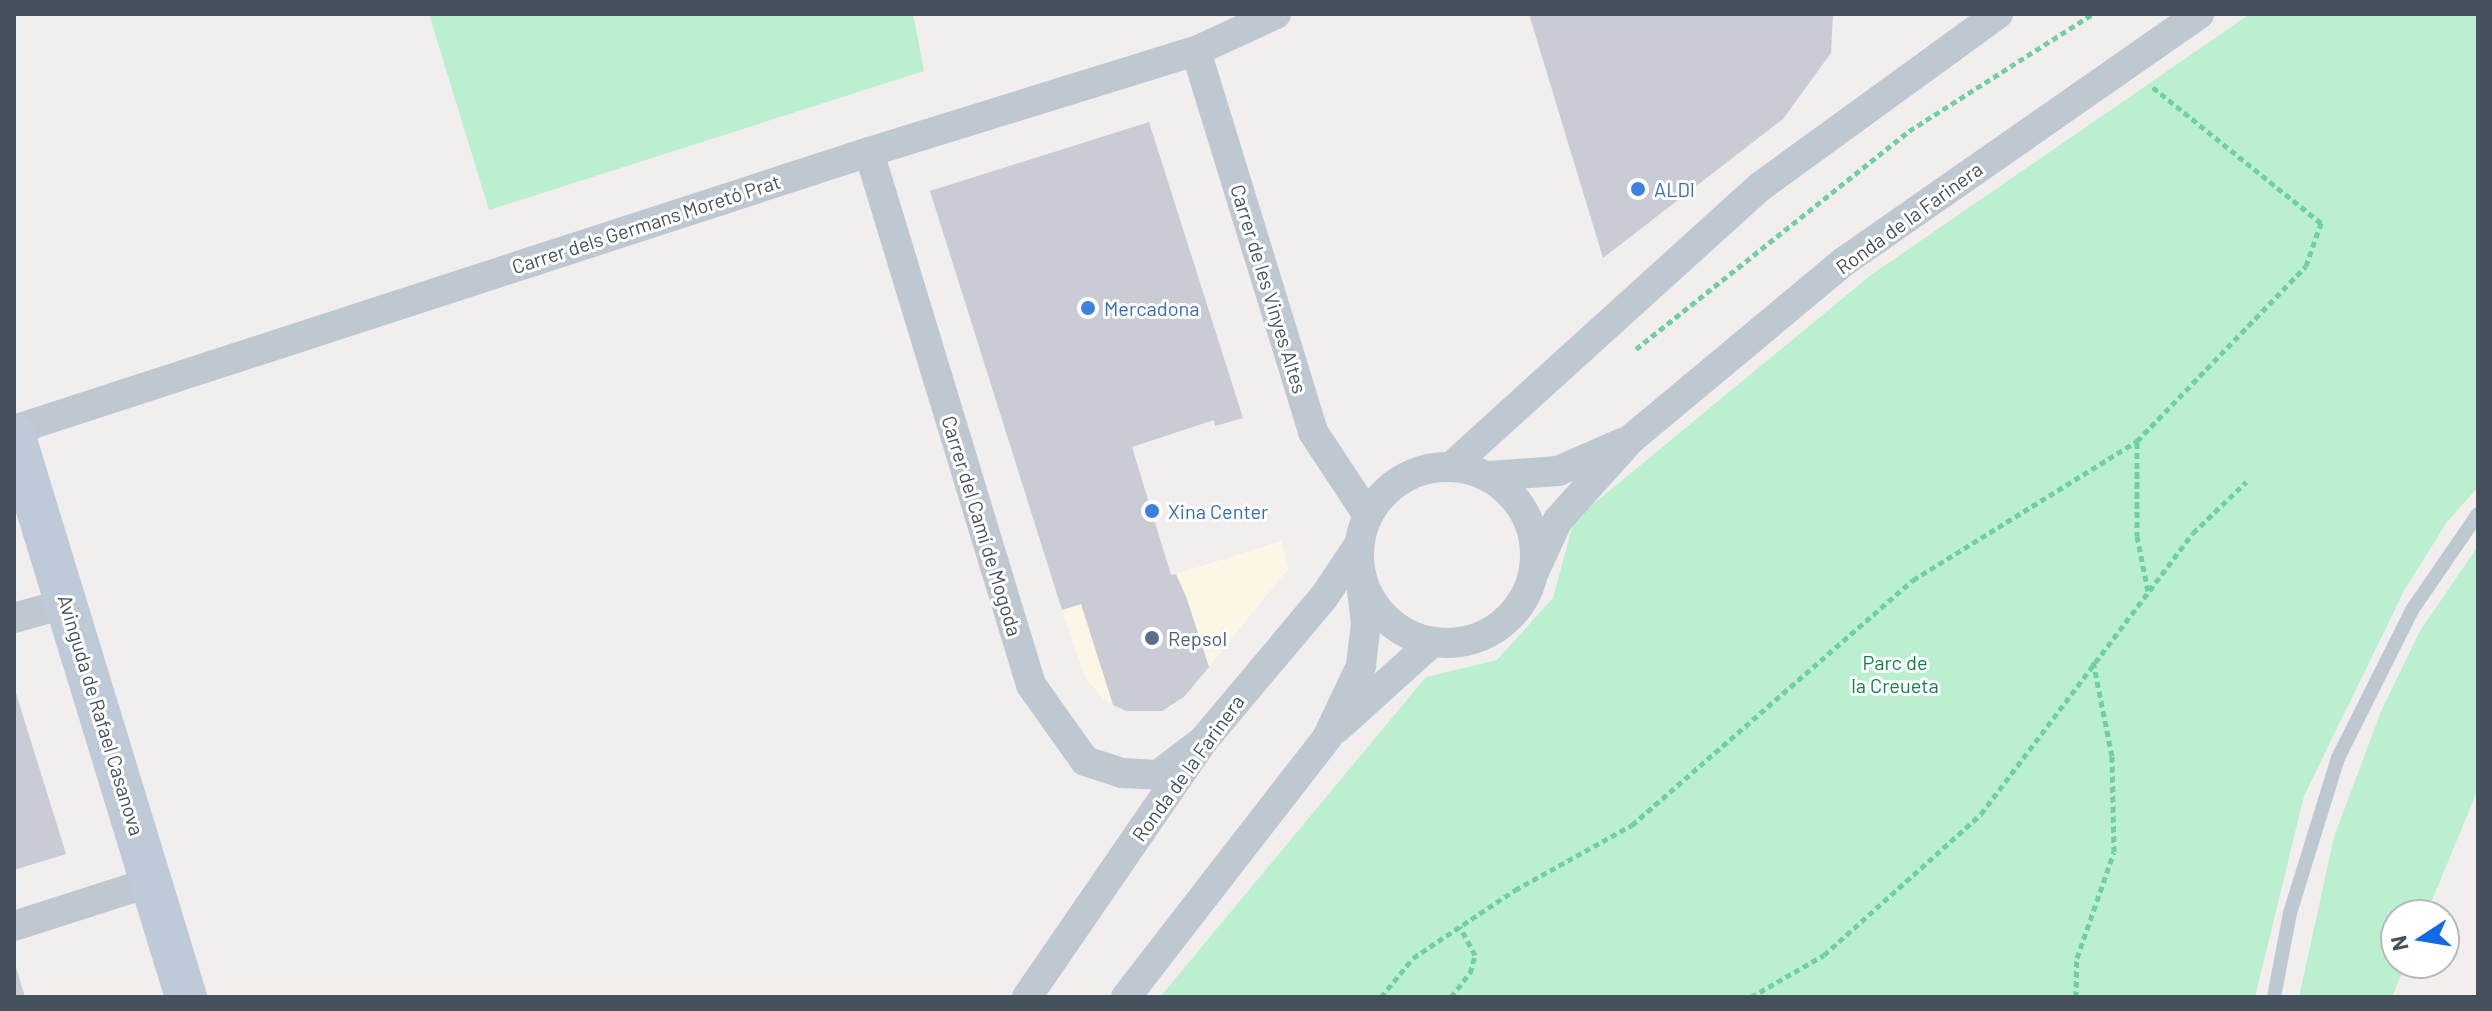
<!DOCTYPE html>
<html>
<head>
<meta charset="utf-8">
<style>
  body { margin:0 }
  #map { position:relative; width:2492px; height:1011px; overflow:hidden; background:#f1eeed; font-family:Barlow,sans-serif }
  div>[style] { position:absolute }
  [style*='--x'] { left:calc(var(--x)*1px); top:calc(var(--y)*1px); width:calc(var(--w)*1px); rotate:calc(var(--a)*1deg) }
  .commercial>* { inset:0; background:#fcf6e6 }
  .green>* { inset:0; background:#baf0d0 }
  .building>* { inset:0; background:#c9ccd4 }
  .path>* { height:5px; margin-top:-2.5px; transform-origin:0; background:repeating-linear-gradient(90deg,#70d0a3 0 6px,transparent 0 10px) }
  .lane>* { height:14px; margin:-7px; padding:0 7px; transform-origin:7px; border-radius:7px; background:#bdc8d1 }
  .street>* { height:30px; margin:-15px; padding:0 15px; transform-origin:15px; border-radius:15px; background:#bdc8d1 }
  .street>.ring { margin:-15px; padding:0; box-sizing:content-box; background:none; border:30px solid #bdc8d1; border-radius:50% }
  .secondary>* { height:42px; margin:-21px; padding:0 21px; transform-origin:21px; border-radius:21px; background:#bfcad8 }
  .dots>* { width:22px; height:22px; translate:-50% -50%; box-sizing:border-box; border:4px solid #fff; border-radius:50% }
  span { translate:-50% -50%; white-space:nowrap; text-align:center; line-height:1.15; -webkit-text-stroke:6px #fff; paint-order:stroke }
  .shop-label { font-size:20px; color:#366cbe }
  .left { translate:0 -50%; text-align:left }
  .street-label { font-size:20px; color:#45515c }
  .service-label { font-size:20px; color:#4e5e75 }
  .park-label { font-size:20px; color:#13804c }
  .frame { position:absolute; inset:0; border:16px solid #45515c; pointer-events:none }
  .north { position:absolute; left:2380px; top:899px; width:80px; height:80px; box-sizing:border-box; background:#fff; border:2px solid #b5b9be; border-radius:50%; rotate:258deg; font-size:22px; font-weight:700; line-height:32px; text-align:center; color:#45515c }
  .north::after { content:''; display:block; margin:auto; width:28px; height:36px; background:#1269e6; clip-path:polygon(50% 0,100% 100%,50% 72%,0 100%) }
</style>
</head>
<body>
<div id="map">
  <div class="commercial">
    <i style="clip-path:polygon(1281px 541px,1289px 568px,1184px 697px,1162px 711px,1126px 711px,1104px 700px,1085px 677px,1062px 610px)"></i>
  </div>
  <div class="green">
    <i style="clip-path:polygon(429px 14px,913px 14px,924px 71px,489px 210px)"></i>
    <i style="clip-path:polygon(2250px 14px,2478px 14px,2478px 487px,2447px 522px,2405px 589px,2304px 796px,2255px 997px,1160px 997px,1426px 677px,1497px 660px,1553px 598px,1574px 520px,1871px 275px)"></i>
    <i style="clip-path:polygon(2478px 546px,2478px 789px,2426px 915px,2396px 915px,2396px 963px,2406px 963px,2392px 997px,2299px 997px,2334px 837px,2382px 709px,2420px 631px)"></i>
  </div>
  <div class="building">
    <i style="clip-path:polygon(1529px 14px,1833px 14px,1831px 53px,1783px 119px,1603px 258px)"></i>
    <i style="clip-path:polygon(1149px 122px,1243px 418px,1215px 426px,1214px 420px,1132px 447px,1171px 575px,1176px 574px,1187px 599px,1209px 667px,1184px 697px,1162px 711px,1126px 711px,1113px 705px,1081px 604px,1062px 610px,930px 191px)"></i>
    <i style="clip-path:polygon(15px 690px,66px 854px,14px 870px,14px 691px)"></i>
    <i style="clip-path:polygon(14px 964px,15px 964px,25px 997px,14px 997px)"></i>
  </div>
  <div class="path">
    <i style="--x:1636;--y:349;--w:349;--a:-38.6"></i>
    <i style="--x:1909;--y:131;--w:218;--a:-32.5"></i>
    <i style="--x:2137;--y:442;--w:94;--a:90"></i>
    <i style="--x:2137;--y:536;--w:56;--a:78.7"></i>
    <i style="--x:1381;--y:997;--w:50;--a:-50.6"></i>
    <i style="--x:1413;--y:958;--w:123;--a:-33.7"></i>
    <i style="--x:1515;--y:890;--w:134;--a:-29.1"></i>
    <i style="--x:1632;--y:825;--w:373;--a:-41.1"></i>
    <i style="--x:1913;--y:580;--w:264;--a:-31.8"></i>
    <i style="--x:2137;--y:441;--w:243;--a:-46"></i>
    <i style="--x:2306;--y:266;--w:46;--a:-70.8"></i>
    <i style="--x:2321;--y:223;--w:220;--a:-141.1"></i>
    <i style="--x:1451;--y:997;--w:31;--a:-52"></i>
    <i style="--x:1470;--y:973;--w:19;--a:-74"></i>
    <i style="--x:1475;--y:955;--w:32;--a:-118"></i>
    <i style="--x:1751;--y:997;--w:84;--a:-29.9"></i>
    <i style="--x:1824;--y:955;--w:211;--a:-41.9"></i>
    <i style="--x:1981;--y:814;--w:352;--a:-53"></i>
    <i style="--x:2193;--y:533;--w:74;--a:-43.9"></i>
    <i style="--x:2076;--y:997;--w:39;--a:-89"></i>
    <i style="--x:2077;--y:958;--w:112;--a:-70.8"></i>
    <i style="--x:2114;--y:852;--w:96;--a:-91.2"></i>
    <i style="--x:2112;--y:756;--w:97;--a:-101.3"></i>
  </div>
  <div class="lane">
    <i style="--x:2274;--y:997;--w:86;--a:-79.2"></i>
    <i style="--x:2290;--y:913;--w:162;--a:-72.8"></i>
    <i style="--x:2338;--y:758;--w:165;--a:-63.4"></i>
    <i style="--x:2412;--y:610;--w:116;--a:-55.5"></i>
  </div>
  <div class="street">
    <i style="--x:1196;--y:51;--w:399;--a:72.9"></i>
    <i style="--x:1313;--y:432;--w:98;--a:56.6"></i>
    <i style="--x:869;--y:152;--w:557;--a:73.09"></i>
    <i style="--x:1031;--y:685;--w:93;--a:54.6"></i>
    <i style="--x:1085;--y:761;--w:39;--a:18"></i>
    <i style="--x:1122;--y:773;--w:36;--a:3"></i>
    <i style="--x:1158;--y:775;--w:56;--a:-37.1"></i>
    <i style="--x:14;--y:430;--w:899;--a:-18.01"></i>
    <i style="--x:869;--y:152;--w:342;--a:-17.2"></i>
    <i style="--x:1196;--y:51;--w:88;--a:-24.8"></i>
    <i style="--x:1453;--y:465;--w:416;--a:-42.2"></i>
    <i style="--x:1761;--y:186;--w:293;--a:-36"></i>
    <i class="ring" style="left:1359px;top:467px;width:146px;height:146px"></i>
    <i style="--x:1489;--y:476;--w:69;--a:-4.1"></i>
    <i style="--x:1558;--y:471;--w:70;--a:-23.6"></i>
    <i style="--x:1534;--y:572;--w:57;--a:-65.2"></i>
    <i style="--x:1558;--y:520;--w:109;--a:-48"></i>
    <i style="--x:1631;--y:439;--w:278;--a:-39.8"></i>
    <i style="--x:1845;--y:261;--w:432;--a:-34.9"></i>
    <i style="--x:14;--y:618;--w:55;--a:-15.8"></i>
    <i style="--x:1337;--y:728;--w:127;--a:-42.1"></i>
    <i style="--x:14;--y:926;--w:144;--a:-17.8"></i>
    <i style="--x:1027;--y:997;--w:311;--a:-55.5"></i>
    <i style="--x:1203;--y:741;--w:188;--a:-50"></i>
    <i style="--x:1324;--y:597;--w:61;--a:-56.3"></i>
    <i style="--x:1126;--y:997;--w:328;--a:-52.2"></i>
    <i style="--x:1327;--y:738;--w:80;--a:-64.7"></i>
    <i style="--x:1361;--y:666;--w:43;--a:-83.4"></i>
    <i style="--x:1366;--y:623;--w:35;--a:-97"></i>
  </div>
  <div class="secondary">
    <i style="--x:14;--y:434;--w:589;--a:73.01"></i>
  </div>
  <div class="dots">
    <i style="left:1638px;top:189px;background:#3f7fe0"></i>
    <i style="left:1088px;top:308px;background:#3f7fe0"></i>
    <i style="left:1152px;top:511px;background:#3f7fe0"></i>
    <i style="left:1152px;top:638px;background:#5c6f8a"></i>
  </div>
  <div class="shop-label">
    <span class="left" style="left:1654px;top:189px">ALDI</span>
    <span class="left" style="left:1104px;top:308px">Mercadona</span>
    <span class="left" style="left:1168px;top:511px">Xina Center</span>
  </div>
  <div class="street-label">
    <span style="left:1909px;top:218px;rotate:-36deg">Ronda de la Farinera</span>
    <span style="left:646px;top:224px;rotate:-18deg">Carrer dels Germans Moretó Prat</span>
    <span style="left:1269px;top:289px;rotate:73deg">Carrer de les Vinyes Altes</span>
    <span style="left:982px;top:526px;rotate:73deg">Carrer del Camí de Mogoda</span>
    <span style="left:101px;top:715px;rotate:73deg">Avinguda de Rafael Casanova</span>
    <span style="left:1188px;top:768px;rotate:-54deg">Ronda de la Farinera</span>
  </div>
  <div class="service-label">
    <span class="left" style="left:1168px;top:638px">Repsol</span>
  </div>
  <div class="park-label">
    <span style="left:1895px;top:674px">Parc de<br>la Creueta</span>
  </div>
  <div class="frame"></div>
  <div class="north">N</div>
</div>
</body>
</html>
